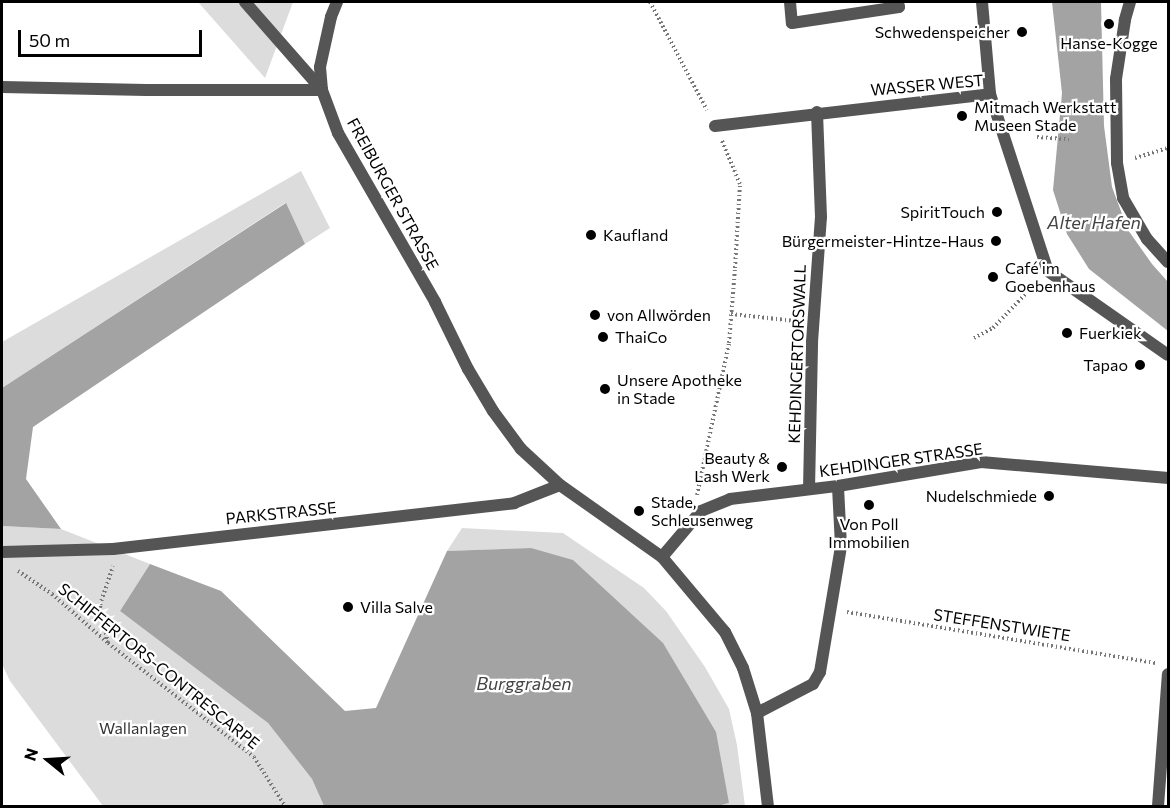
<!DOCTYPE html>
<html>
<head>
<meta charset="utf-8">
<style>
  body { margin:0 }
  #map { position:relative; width:1170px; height:808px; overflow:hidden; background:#fff; font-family:Commissioner,sans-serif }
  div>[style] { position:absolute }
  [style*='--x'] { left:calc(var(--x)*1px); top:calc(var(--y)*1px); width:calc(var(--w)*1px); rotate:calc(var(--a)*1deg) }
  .green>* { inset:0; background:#dcdcdc }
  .water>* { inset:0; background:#a3a3a3 }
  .path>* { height:4px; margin-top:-2px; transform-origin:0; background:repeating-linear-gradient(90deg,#777 0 1.5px,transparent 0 4.5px) }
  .lane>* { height:12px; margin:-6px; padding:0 6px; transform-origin:6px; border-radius:6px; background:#555 }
  .street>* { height:12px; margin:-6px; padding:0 6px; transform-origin:6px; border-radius:6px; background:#555 }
  .dots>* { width:16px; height:16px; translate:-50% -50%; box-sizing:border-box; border:3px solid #fff; border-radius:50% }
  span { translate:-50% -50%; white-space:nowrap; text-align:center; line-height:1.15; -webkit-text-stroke:4.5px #fff; paint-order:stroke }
  .poi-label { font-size:16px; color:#000 }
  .right { translate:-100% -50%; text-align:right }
  .left { translate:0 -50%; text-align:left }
  .street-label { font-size:16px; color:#000 }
  .park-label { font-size:16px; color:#333 }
  .water-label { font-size:18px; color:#444; font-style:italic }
  .frame { position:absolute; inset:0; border:3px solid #000; pointer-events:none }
  .north { position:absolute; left:18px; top:730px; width:60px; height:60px; -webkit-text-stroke:4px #fff; paint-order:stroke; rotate:288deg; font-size:16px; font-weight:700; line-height:24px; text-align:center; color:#000 }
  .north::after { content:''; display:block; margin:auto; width:21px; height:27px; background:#000; clip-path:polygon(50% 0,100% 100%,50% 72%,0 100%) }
  .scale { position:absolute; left:18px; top:30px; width:184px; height:27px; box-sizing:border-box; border:3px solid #000; border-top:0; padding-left:8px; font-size:18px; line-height:21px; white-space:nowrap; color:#000; -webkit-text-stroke:4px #fff; paint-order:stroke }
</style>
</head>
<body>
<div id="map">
  <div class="green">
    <i style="clip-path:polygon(198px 2px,293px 2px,265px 78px)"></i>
    <i style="clip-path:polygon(301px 171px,330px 228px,305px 244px,285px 203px,2px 388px,2px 342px)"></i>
    <i style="clip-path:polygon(2px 526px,61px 529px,150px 564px,120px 611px,268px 723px,312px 779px,324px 806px,103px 806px,10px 681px,2px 664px)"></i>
    <i style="clip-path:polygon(462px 528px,563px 533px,644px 588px,666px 611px,705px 667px,729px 709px,737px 745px,745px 806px,718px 806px,729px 803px,531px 548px,447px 551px)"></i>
  </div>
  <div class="water">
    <i style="clip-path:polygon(1052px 2px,1101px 2px,1104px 126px,1112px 187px,1128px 230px,1152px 264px,1168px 282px,1168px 331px,1089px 269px,1067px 234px,1053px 190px,1062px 93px)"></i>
    <i style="clip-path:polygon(286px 203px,305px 244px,33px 427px,26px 479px,61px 529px,2px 526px,2px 388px)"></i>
    <i style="clip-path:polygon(531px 548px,573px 560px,663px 643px,716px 732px,729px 803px,718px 806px,324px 806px,312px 779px,268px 723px,120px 611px,150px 564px,221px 591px,345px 711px,376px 708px,447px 551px)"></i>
  </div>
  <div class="path">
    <i style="--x:650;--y:2;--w:122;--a:62.2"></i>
    <i style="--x:1015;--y:112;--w:17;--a:-3"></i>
    <i style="--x:1032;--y:111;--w:12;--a:-99"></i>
    <i style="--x:1037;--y:137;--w:32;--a:4"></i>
    <i style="--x:1135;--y:158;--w:34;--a:-17"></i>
    <i style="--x:731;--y:314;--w:64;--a:6.2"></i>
    <i style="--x:974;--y:338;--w:21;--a:-28"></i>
    <i style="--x:993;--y:328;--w:64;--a:-46.3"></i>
    <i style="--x:697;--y:495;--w:155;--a:-78.1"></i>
    <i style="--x:729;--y:343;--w:75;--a:-85.4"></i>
    <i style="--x:735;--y:268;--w:84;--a:-86.6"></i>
    <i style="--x:740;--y:184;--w:47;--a:-112.7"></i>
    <i style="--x:18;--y:571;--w:41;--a:34.1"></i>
    <i style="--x:52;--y:594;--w:74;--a:41.2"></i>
    <i style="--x:108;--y:643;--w:185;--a:38"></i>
    <i style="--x:254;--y:757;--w:58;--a:57.7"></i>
    <i style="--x:847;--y:612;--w:313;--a:9.4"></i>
    <i style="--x:108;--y:643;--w:39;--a:-102"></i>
    <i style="--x:100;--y:605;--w:41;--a:-71.6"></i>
  </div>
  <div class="lane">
    <i style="--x:245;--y:2;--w:117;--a:48.8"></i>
    <i style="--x:790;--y:2;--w:21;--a:85"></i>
    <i style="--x:792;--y:23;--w:108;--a:-8.5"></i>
    <i style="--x:899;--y:7;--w:5;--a:-101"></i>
  </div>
  <div class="street">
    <i style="--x:337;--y:2;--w:16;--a:112"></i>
    <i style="--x:331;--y:17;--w:51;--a:102.4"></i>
    <i style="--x:320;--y:67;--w:23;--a:85"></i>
    <i style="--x:322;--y:90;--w:46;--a:69.6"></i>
    <i style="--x:338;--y:133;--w:195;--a:60.1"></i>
    <i style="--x:435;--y:302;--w:75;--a:63.8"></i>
    <i style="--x:468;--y:369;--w:49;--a:59.2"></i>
    <i style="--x:493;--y:411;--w:47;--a:53.6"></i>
    <i style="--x:521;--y:449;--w:53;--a:42.7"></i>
    <i style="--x:560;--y:485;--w:125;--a:35.2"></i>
    <i style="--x:662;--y:557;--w:98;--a:50"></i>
    <i style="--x:725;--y:632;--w:40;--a:63.4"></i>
    <i style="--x:743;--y:668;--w:47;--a:72.7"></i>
    <i style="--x:757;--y:713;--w:94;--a:83.3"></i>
    <i style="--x:982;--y:2;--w:92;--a:85"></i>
    <i style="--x:990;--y:94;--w:186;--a:71.9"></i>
    <i style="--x:1048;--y:271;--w:146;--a:35"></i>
    <i style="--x:1130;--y:2;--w:19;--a:106"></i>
    <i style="--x:1125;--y:20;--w:60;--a:98.7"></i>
    <i style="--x:1116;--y:79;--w:84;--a:89.3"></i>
    <i style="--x:1117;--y:163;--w:36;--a:80"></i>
    <i style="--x:1123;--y:198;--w:48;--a:59.7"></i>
    <i style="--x:1147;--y:239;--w:31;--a:48"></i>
    <i style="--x:2;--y:87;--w:144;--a:1.2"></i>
    <i style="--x:146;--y:90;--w:176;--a:0"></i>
    <i style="--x:715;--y:126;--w:277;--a:-6.6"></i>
    <i style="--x:809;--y:489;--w:147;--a:-88.8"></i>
    <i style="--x:812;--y:342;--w:125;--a:-85.9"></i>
    <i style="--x:821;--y:217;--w:105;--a:-92.2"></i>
    <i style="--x:2;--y:552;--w:111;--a:-1.5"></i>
    <i style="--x:113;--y:549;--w:404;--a:-6.5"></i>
    <i style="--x:514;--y:503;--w:49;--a:-21.4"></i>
    <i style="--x:662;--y:557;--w:60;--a:-49.7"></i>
    <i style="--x:701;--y:511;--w:31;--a:-22"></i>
    <i style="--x:730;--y:499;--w:109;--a:-6.9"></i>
    <i style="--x:838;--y:486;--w:145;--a:-9.5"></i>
    <i style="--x:981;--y:462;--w:188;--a:4.9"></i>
    <i style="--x:757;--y:713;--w:63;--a:-27.4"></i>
    <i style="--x:813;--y:684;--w:14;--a:-60"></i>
    <i style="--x:820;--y:672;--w:128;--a:-80.5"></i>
    <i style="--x:841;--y:546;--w:60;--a:-92.9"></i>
    <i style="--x:1158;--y:806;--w:132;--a:-85.7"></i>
  </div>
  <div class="dots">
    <i style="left:1109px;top:24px;background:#000"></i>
    <i style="left:1022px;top:32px;background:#000"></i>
    <i style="left:962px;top:116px;background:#000"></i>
    <i style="left:997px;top:212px;background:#000"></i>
    <i style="left:591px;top:235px;background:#000"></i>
    <i style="left:996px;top:241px;background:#000"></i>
    <i style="left:993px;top:277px;background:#000"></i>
    <i style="left:595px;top:315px;background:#000"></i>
    <i style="left:1067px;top:333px;background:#000"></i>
    <i style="left:603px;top:337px;background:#000"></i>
    <i style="left:1140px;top:365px;background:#000"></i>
    <i style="left:605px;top:389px;background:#000"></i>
    <i style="left:782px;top:467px;background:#000"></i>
    <i style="left:1049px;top:496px;background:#000"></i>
    <i style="left:869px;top:505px;background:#000"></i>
    <i style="left:639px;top:511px;background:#000"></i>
    <i style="left:348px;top:607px;background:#000"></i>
  </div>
  <div class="poi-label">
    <span class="right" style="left:1010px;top:32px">Schwedenspeicher</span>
    <span style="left:1109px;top:43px">Hanse-Kogge</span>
    <span class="left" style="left:974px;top:116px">Mitmach Werkstatt<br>Museen Stade</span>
    <span class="right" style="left:985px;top:212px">SpiritTouch</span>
    <span class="left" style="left:603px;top:235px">Kaufland</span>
    <span class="right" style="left:984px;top:241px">Bürgermeister-Hintze-Haus</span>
    <span class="left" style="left:1005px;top:277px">Café im<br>Goebenhaus</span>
    <span class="left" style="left:607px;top:315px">von Allwörden</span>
    <span class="left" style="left:1079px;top:333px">Fuerkiek</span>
    <span class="left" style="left:615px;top:337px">ThaiCo</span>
    <span class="right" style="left:1128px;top:365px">Tapao</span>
    <span class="left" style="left:617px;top:389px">Unsere Apotheke<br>in Stade</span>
    <span class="right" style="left:770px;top:467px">Beauty &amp;<br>Lash Werk</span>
    <span class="right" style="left:1037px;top:496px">Nudelschmiede</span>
    <span class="left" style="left:651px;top:511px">Stade,<br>Schleusenweg</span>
    <span style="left:869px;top:533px">Von Poll<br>Immobilien</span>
    <span class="left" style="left:360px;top:607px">Villa Salve</span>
  </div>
  <div class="street-label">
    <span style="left:927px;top:85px;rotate:-5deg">WASSER WEST</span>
    <span style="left:393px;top:194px;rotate:61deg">FREIBURGER STRASSE</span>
    <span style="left:797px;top:354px;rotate:-88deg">KEHDINGERTORSWALL</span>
    <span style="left:901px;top:460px;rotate:-8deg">KEHDINGER STRASSE</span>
    <span style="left:281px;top:513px;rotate:-6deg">PARKSTRASSE</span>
    <span style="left:1002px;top:625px;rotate:9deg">STEFFENSTWIETE</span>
    <span style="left:159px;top:666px;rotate:39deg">SCHIFFERTORS-CONTRESCARPE</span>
  </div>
  <div class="park-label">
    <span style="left:143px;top:728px">Wallanlagen</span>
  </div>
  <div class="water-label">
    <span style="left:1094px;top:222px">Alter Hafen</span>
    <span style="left:524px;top:683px">Burggraben</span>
  </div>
  <div class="frame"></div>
  <div class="north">N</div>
  <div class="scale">50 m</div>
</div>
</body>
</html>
